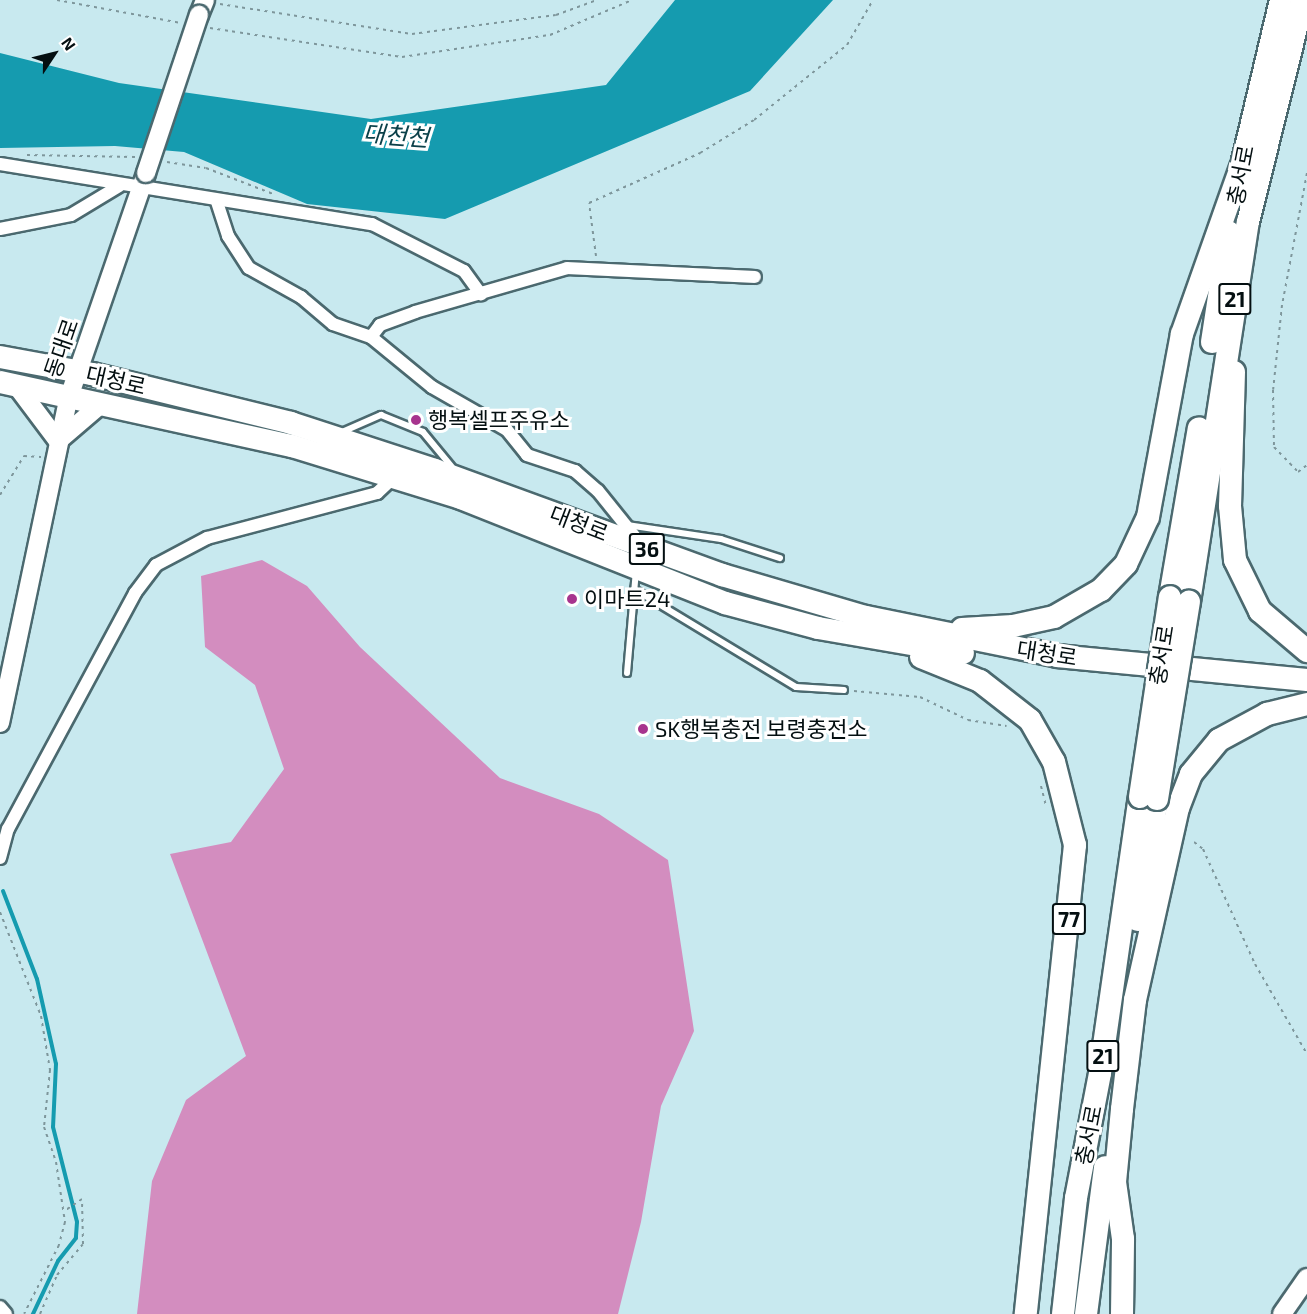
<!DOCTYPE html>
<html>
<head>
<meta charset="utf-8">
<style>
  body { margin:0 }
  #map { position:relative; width:1307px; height:1314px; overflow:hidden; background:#c8e9ef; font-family:"Exo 2","Noto Sans KR",sans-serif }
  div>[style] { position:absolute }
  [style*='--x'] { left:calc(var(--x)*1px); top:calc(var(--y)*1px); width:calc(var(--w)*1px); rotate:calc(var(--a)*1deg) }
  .forest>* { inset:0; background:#d38dbf }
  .water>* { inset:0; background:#159baf }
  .stream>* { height:4px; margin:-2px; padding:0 2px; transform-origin:2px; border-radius:2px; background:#159baf }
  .path>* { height:2px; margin-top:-1px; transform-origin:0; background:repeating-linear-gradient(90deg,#7e969b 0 3px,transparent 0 7.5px) }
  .roads { filter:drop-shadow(2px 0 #4b696f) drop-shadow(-2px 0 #4b696f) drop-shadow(0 2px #4b696f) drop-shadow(0 -2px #4b696f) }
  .lane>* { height:6px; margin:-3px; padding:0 3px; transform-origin:3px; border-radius:3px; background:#fff }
  .street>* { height:12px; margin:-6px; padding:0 6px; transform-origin:6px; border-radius:6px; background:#fff }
  .secondary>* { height:18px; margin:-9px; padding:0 9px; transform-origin:9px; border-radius:9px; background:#fff }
  .highway>* { height:22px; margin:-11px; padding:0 11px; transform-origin:11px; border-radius:11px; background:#fff }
  .bridges { filter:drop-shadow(2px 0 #4b696f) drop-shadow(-2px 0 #4b696f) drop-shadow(0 2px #4b696f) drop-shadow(0 -2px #4b696f) }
  .secondary-bridge>* { height:18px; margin:-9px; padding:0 9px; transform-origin:9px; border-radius:9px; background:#fff }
  .highway-bridge>* { height:22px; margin:-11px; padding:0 11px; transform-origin:11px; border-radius:11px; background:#fff }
  .dots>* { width:16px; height:16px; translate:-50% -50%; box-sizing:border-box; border:3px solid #fff; border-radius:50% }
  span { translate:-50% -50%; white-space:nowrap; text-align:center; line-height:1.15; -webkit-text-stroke:6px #fff; paint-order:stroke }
  .shield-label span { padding:2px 4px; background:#fff; border:2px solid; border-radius:4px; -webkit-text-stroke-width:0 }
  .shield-label { font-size:21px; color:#040f11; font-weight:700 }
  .street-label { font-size:22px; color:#040f11 }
  .poi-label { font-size:22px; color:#040f11 }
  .left { translate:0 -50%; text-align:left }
  .water-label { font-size:24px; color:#0c414a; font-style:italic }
  .north { position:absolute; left:24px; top:24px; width:60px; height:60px; -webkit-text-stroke:4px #fff; paint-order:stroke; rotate:55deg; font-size:16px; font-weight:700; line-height:24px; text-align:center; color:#040f11 }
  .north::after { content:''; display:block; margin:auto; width:21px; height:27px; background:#040f11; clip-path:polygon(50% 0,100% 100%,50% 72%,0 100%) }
</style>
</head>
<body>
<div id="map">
  <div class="forest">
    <i style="clip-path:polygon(262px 560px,307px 586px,360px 647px,500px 778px,599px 814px,668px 860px,694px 1031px,661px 1106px,641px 1222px,618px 1314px,137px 1314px,152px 1181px,186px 1100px,246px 1056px,170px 854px,231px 842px,284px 769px,255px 685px,205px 647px,201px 576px)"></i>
  </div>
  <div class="water">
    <i style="clip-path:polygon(675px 0,833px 0,750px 91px,445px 219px,307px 204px,184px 152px,115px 146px,0 148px,0 53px,119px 83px,371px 119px,606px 85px)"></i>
  </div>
  <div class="stream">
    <i style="--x:3;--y:891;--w:94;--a:68.9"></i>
    <i style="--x:37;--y:979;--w:87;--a:77.4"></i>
    <i style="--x:56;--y:1064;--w:63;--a:92.7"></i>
    <i style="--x:53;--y:1127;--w:98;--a:75.8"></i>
    <i style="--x:77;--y:1222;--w:16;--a:94"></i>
    <i style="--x:76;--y:1238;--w:29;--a:128"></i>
    <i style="--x:58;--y:1261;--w:59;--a:115.3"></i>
  </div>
  <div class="path">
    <i style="--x:57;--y:0;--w:126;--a:10.5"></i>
    <i style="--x:220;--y:4;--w:194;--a:8.9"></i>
    <i style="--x:412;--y:34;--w:145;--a:-7.5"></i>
    <i style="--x:556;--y:15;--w:44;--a:-20.1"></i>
    <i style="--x:210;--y:28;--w:194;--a:8.6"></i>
    <i style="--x:402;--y:57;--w:150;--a:-8.5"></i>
    <i style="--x:550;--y:35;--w:89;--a:-23.1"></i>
    <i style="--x:27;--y:155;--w:108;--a:1.1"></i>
    <i style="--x:167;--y:162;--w:39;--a:9"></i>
    <i style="--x:206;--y:168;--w:72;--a:21.2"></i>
    <i style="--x:1307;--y:173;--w:134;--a:100.7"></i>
    <i style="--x:1282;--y:305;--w:85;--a:96"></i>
    <i style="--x:1273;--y:390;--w:57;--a:89"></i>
    <i style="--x:1274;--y:447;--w:35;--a:46"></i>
    <i style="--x:1298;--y:472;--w:11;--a:-38"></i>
    <i style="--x:596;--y:256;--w:53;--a:-97.5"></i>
    <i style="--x:589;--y:203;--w:122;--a:-24.2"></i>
    <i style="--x:700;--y:153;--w:63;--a:-31.4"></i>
    <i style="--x:754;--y:120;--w:119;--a:-38.9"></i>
    <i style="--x:847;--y:45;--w:52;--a:-60"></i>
    <i style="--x:0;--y:495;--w:46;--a:-58.4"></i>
    <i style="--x:24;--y:456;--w:17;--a:3"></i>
    <i style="--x:854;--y:691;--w:66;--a:5.2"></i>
    <i style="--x:920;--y:697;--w:53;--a:25.6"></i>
    <i style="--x:968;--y:720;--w:39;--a:9"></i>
    <i style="--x:1041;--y:786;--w:21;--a:76"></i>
    <i style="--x:1194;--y:842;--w:11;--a:38"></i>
    <i style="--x:1203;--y:849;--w:126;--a:65.7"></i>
    <i style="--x:1255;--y:964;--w:104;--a:60"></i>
    <i style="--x:0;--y:912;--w:112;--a:68.5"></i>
    <i style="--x:41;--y:1016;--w:55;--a:80.5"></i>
    <i style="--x:50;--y:1070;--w:57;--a:96"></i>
    <i style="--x:44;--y:1127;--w:37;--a:71"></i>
    <i style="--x:56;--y:1162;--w:61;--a:81.5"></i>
    <i style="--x:65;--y:1222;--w:24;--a:105"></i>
    <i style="--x:59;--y:1245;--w:77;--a:116.9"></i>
    <i style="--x:40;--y:1314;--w:43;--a:-66.4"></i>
    <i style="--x:57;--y:1275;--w:40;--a:-50"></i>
    <i style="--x:83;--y:1244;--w:45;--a:-91.3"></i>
    <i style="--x:82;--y:1199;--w:22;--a:146"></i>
  </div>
  <div class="roads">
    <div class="lane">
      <i style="--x:342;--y:432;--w:43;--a:-23.6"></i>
      <i style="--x:381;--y:415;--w:45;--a:22"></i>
      <i style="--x:423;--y:432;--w:45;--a:50.4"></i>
      <i style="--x:627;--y:525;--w:95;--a:8.5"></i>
      <i style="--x:721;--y:539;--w:62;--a:17.9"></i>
      <i style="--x:634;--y:589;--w:189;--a:31.2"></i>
      <i style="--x:796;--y:687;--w:48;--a:3.6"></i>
      <i style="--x:627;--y:673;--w:102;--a:-85"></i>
    </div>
    <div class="street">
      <i style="--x:0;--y:164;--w:377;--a:9.2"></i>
      <i style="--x:372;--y:224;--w:103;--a:27.1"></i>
      <i style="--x:464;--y:271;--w:29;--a:54"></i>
      <i style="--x:217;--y:202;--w:36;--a:72"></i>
      <i style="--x:228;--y:236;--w:38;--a:57"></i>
      <i style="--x:249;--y:268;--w:60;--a:29.1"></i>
      <i style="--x:301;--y:297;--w:42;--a:40.2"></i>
      <i style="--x:333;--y:324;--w:40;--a:18.9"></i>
      <i style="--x:371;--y:337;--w:79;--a:39.3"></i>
      <i style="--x:432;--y:387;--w:86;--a:29.8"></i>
      <i style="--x:507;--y:430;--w:32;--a:51"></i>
      <i style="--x:527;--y:455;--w:51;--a:18.4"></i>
      <i style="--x:575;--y:471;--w:30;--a:41"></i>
      <i style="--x:598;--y:491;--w:65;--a:51.2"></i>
      <i style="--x:0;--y:229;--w:72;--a:-11.2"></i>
      <i style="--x:71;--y:215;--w:56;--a:-31.1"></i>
      <i style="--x:371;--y:337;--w:15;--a:-53"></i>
      <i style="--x:380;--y:325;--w:37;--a:-20"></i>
      <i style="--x:415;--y:312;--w:158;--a:-16.1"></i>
      <i style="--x:567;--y:268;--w:188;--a:2.7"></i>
      <i style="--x:0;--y:858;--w:30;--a:-75"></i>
      <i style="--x:8;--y:829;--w:268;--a:-61.7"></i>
      <i style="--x:135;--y:593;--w:35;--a:-53"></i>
      <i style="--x:156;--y:565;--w:58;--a:-27.9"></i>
      <i style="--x:207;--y:538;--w:176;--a:-14.8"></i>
      <i style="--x:377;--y:493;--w:21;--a:-43"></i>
      <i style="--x:0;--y:1307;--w:9;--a:49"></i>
    </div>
    <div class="secondary">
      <i style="--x:199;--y:15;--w:16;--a:-68"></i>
      <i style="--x:16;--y:385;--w:70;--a:53.1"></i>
      <i style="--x:58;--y:441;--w:57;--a:-40.7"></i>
      <i style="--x:0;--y:723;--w:330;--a:-78.1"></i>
      <i style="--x:68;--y:400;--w:240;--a:-71"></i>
      <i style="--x:1282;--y:1314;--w:44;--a:-55.2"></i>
    </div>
    <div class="highway">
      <i style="--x:1238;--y:182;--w:187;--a:-76.7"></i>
      <i style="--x:1212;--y:342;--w:111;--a:-81.2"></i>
      <i style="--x:0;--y:357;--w:94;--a:10.5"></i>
      <i style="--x:92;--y:374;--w:205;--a:13.8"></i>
      <i style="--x:291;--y:423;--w:151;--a:18.1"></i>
      <i style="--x:435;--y:470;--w:306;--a:20.1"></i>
      <i style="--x:722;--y:575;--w:150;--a:16.3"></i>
      <i style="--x:866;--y:617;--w:195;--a:11.5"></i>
      <i style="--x:1057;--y:656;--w:251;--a:5.5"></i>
      <i style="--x:1234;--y:372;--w:134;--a:91.7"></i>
      <i style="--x:1230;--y:506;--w:54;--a:84.7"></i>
      <i style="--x:1235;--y:560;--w:57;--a:63.9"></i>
      <i style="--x:1260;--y:611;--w:62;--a:40.4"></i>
      <i style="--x:0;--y:382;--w:299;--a:12.4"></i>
      <i style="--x:292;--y:446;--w:177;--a:17.1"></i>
      <i style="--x:461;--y:498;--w:284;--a:21.7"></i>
      <i style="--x:725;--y:603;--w:96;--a:15"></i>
      <i style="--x:818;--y:628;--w:147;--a:9.8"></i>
      <i style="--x:1170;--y:597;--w:171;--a:-80.3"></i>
      <i style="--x:1189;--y:602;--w:385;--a:-81.2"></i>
      <i style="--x:1248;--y:222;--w:229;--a:-76.1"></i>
      <i style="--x:962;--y:629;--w:51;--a:-3.4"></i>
      <i style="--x:1013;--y:626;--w:42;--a:-12.4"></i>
      <i style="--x:1054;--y:617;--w:54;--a:-29.9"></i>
      <i style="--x:1101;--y:590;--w:36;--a:-46"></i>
      <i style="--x:1126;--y:564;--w:52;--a:-64.9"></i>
      <i style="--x:1148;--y:517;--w:186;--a:-79.5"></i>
      <i style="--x:1182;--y:334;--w:177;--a:-70.5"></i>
      <i style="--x:921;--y:657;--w:64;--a:22.1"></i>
      <i style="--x:980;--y:681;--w:63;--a:38"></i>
      <i style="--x:1030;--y:720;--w:48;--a:60.3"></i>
      <i style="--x:1054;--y:762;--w:86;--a:75.8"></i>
      <i style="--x:1075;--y:845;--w:472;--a:96"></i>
      <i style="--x:1138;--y:920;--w:122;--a:-81.1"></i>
      <i style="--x:1063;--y:1314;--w:117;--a:-83.6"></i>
      <i style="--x:1076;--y:1198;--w:127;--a:-79.1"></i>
      <i style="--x:1100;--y:1073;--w:279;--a:-81.8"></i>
      <i style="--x:1086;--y:1314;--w:148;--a:-82.6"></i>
      <i style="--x:1122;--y:1314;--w:75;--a:-89.2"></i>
      <i style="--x:1123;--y:1239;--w:58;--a:-98"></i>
      <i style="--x:1115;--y:1182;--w:73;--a:-84.5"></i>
      <i style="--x:1122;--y:1109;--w:110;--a:-83.2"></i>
      <i style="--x:1135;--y:1000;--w:197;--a:-77.4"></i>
      <i style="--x:1178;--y:808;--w:36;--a:-69"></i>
      <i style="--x:1191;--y:774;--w:44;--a:-50.5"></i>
      <i style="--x:1219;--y:740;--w:55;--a:-28.4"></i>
      <i style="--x:1267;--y:714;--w:41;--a:-14"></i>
    </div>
  </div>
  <div class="bridges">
    <div class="secondary-bridge">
      <i style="--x:146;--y:173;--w:167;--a:-71.5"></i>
    </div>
    <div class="highway-bridge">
      <i style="--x:1140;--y:797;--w:202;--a:-81.5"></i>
      <i style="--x:1157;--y:799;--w:200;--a:-80.8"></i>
    </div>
  </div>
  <div class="dots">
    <i style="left:416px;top:420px;background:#a7348e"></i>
    <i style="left:572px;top:599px;background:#a7348e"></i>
    <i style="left:643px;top:729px;background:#a7348e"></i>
  </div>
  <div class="shield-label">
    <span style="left:1235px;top:299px">21</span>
    <span style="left:647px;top:549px">36</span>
    <span style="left:1069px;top:919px">77</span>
    <span style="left:1103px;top:1056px">21</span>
  </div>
  <div class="street-label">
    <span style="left:1240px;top:175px;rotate:-79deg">충서로</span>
    <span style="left:61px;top:348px;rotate:-71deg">동대로</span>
    <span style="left:116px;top:380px;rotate:13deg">대청로</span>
    <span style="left:579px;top:523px;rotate:21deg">대청로</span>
    <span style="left:1047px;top:653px;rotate:9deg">대청로</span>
    <span style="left:1161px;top:655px;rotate:-81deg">충서로</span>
    <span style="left:1088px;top:1135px;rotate:-79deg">충서로</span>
  </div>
  <div class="poi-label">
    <span class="left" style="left:428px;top:420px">행복셀프주유소</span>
    <span class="left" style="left:584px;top:599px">이마트24</span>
    <span class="left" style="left:655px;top:729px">SK행복충전 보령충전소</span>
  </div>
  <div class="water-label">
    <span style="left:396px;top:135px;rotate:4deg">대천천</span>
  </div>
  <div class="north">N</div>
</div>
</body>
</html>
